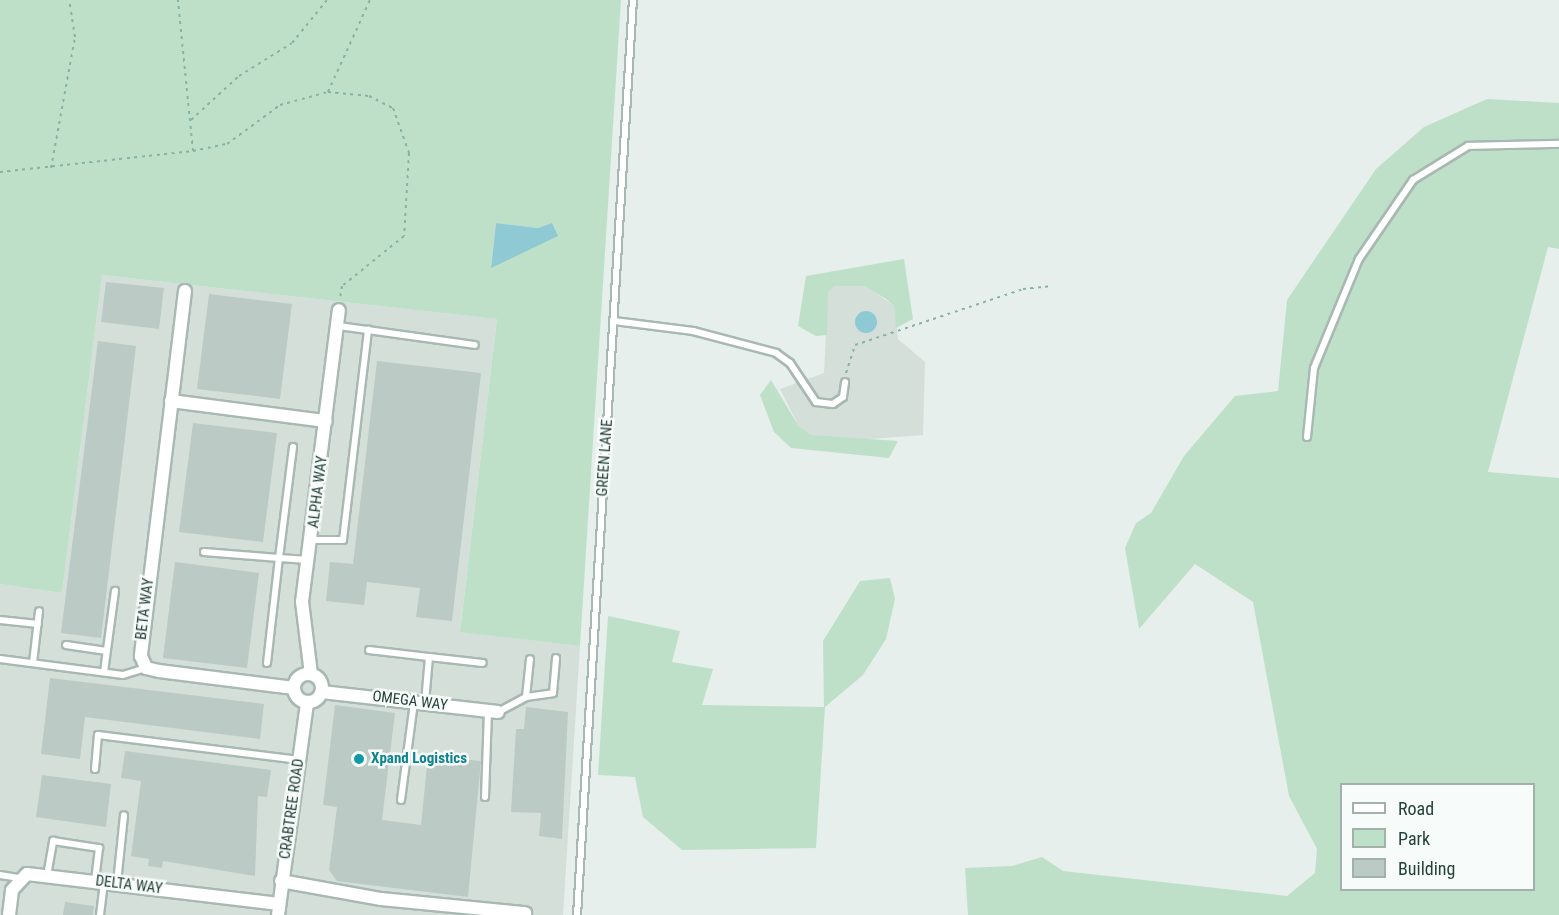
<!DOCTYPE html>
<html>
<head>
<meta charset="utf-8">
<style>
  body { margin:0 }
  #map { position:relative; width:1559px; height:915px; overflow:hidden; background:#e6efeb; font-family:"Roboto Condensed",sans-serif }
  div>[style] { position:absolute }
  [style*='--x'] { left:calc(var(--x)*1px); top:calc(var(--y)*1px); width:calc(var(--w)*1px); rotate:calc(var(--a)*1deg) }
  .built>* { inset:0; background:#d4dfda }
  .green>* { inset:0; background:#bfe0c8 }
  .water>* { inset:0; background:#8ec9d4 }
  .round { border-radius:50% }
  .building>* { inset:0; background:#bbcac4 }
  .path>* { height:2px; margin-top:-1px; transform-origin:0; background:repeating-linear-gradient(90deg,#86b3a5 0 3px,transparent 0 7.5px) }
  .roads { filter:drop-shadow(2px 0 #a8b8b2) drop-shadow(-2px 0 #a8b8b2) drop-shadow(0 2px #a8b8b2) drop-shadow(0 -2px #a8b8b2) }
  .lane>* { height:6px; margin:-3px; padding:0 3px; transform-origin:3px; border-radius:3px; background:#fff }
  .street>* { height:12px; margin:-6px; padding:0 6px; transform-origin:6px; border-radius:6px; background:#fff }
  .street>.ring { margin:-6px; padding:0; box-sizing:content-box; background:none; border:12px solid #fff; border-radius:50% }
  .dots>* { width:16px; height:16px; translate:-50% -50%; box-sizing:border-box; border:3px solid #f7fbf9; border-radius:50% }
  span { translate:-50% -50%; white-space:nowrap; text-align:center; line-height:1.15; -webkit-text-stroke:5px #f7fbf9; paint-order:stroke }
  .street-label { font-size:15px; color:#24423a }
  .culture-label { font-size:15px; color:#0d838f; font-weight:700 }
  .left { translate:0 -50%; text-align:left }
  .legend { position:absolute; left:1340px; top:783px; width:195px; height:108px; box-sizing:border-box; background:#f7fbf9; border:2px solid #a3b1ad; margin:0; padding:8px 10px; list-style:none; font-size:18px; color:#24423a }
  .legend li { display:flex; align-items:center; gap:12px; height:30px }
  .legend b { width:30px; border:2px solid #a3b1ad }
</style>
</head>
<body>
<div id="map">
  <div class="built">
    <i style="clip-path:polygon(102px 275px,497px 319px,460px 631px,580px 646px,563px 915px,0 915px,0 584px,62px 593px)"></i>
    <i style="clip-path:polygon(865px 285px,894px 306px,898px 339px,925px 362px,923px 435px,844px 441px,811px 435px,798px 425px,780px 389px,824px 373px,828px 293px,833px 286px)"></i>
  </div>
  <div class="green">
    <i style="clip-path:polygon(evenodd,0 0,621px 0,580px 646px,460px 632px,497px 319px,102px 275px,62px 593px,0 584px,0 0,496px 223px,538px 228px,552px 223px,491px 267px,496px 223px)"></i>
    <i style="clip-path:polygon(evenodd,1487px 99px,1559px 103px,1559px 249px,1548px 247px,1488px 472px,1559px 478px,1559px 915px,968px 915px,965px 868px,1012px 866px,1042px 857px,1063px 871px,1287px 896px,1315px 873px,1317px 849px,1289px 796px,1253px 602px,1195px 564px,1139px 629px,1125px 548px,1136px 523px,1151px 513px,1184px 456px,1235px 396px,1278px 391px,1287px 300px,1376px 169px,1424px 127px,1487px 99px,1342px 784px,1534px 784px,1534px 890px,1342px 890px,1342px 784px)"></i>
    <i style="clip-path:polygon(904px 259px,913px 319px,896px 328px,894px 306px,886px 299px,865px 286px,834px 286px,828px 293px,827px 335px,816px 336px,798px 326px,806px 276px)"></i>
    <i style="clip-path:polygon(771px 380px,798px 425px,811px 435px,898px 441px,889px 458px,791px 448px,774px 432px,760px 395px)"></i>
    <i style="clip-path:polygon(890px 578px,895px 599px,886px 639px,863px 675px,825px 707px,816px 848px,682px 850px,643px 817px,635px 777px,598px 775px,608px 616px,680px 631px,672px 662px,713px 669px,702px 705px,824px 707px,823px 641px,860px 581px)"></i>
  </div>
  <div class="water">
    <i style="clip-path:polygon(496px 223px,538px 228px,552px 223px,558px 236px,491px 268px)"></i>
    <i class="round" style="left:855px;top:311px;width:22px;height:22px"></i>
  </div>
  <div class="building">
    <i style="clip-path:polygon(106px 282px,164px 288px,159px 329px,101px 322px)"></i>
    <i style="clip-path:polygon(209px 294px,292px 304px,280px 399px,197px 389px)"></i>
    <i style="clip-path:polygon(98px 341px,136px 346px,101px 638px,61px 633px)"></i>
    <i style="clip-path:polygon(377px 361px,481px 373px,452px 621px,416px 617px,420px 588px,367px 582px,364px 605px,326px 601px,330px 562px,353px 564px)"></i>
    <i style="clip-path:polygon(193px 423px,277px 433px,263px 542px,179px 532px)"></i>
    <i style="clip-path:polygon(175px 562px,259px 573px,247px 668px,163px 658px)"></i>
    <i style="clip-path:polygon(50px 678px,264px 704px,260px 739px,85px 717px,80px 759px,41px 754px)"></i>
    <i style="clip-path:polygon(335px 705px,395px 713px,382px 820px,421px 825px,428px 756px,481px 761px,468px 897px,337px 881px,329px 870px,337px 807px,323px 805px)"></i>
    <i style="clip-path:polygon(526px 707px,568px 712px,562px 839px,539px 836px,541px 813px,511px 812px,516px 729px,524px 729px)"></i>
    <i style="clip-path:polygon(125px 751px,271px 770px,267px 797px,258px 796px,255px 876px,163px 861px,162px 868px,148px 866px,149px 859px,131px 856px,141px 781px,121px 778px)"></i>
    <i style="clip-path:polygon(42px 775px,111px 784px,106px 827px,36px 817px)"></i>
    <i style="clip-path:polygon(65px 902px,94px 906px,93px 915px,63px 915px)"></i>
  </div>
  <div class="path">
    <i style="--x:328;--y:92;--w:101;--a:-65.5"></i>
    <i style="--x:191;--y:120;--w:65;--a:-42.5"></i>
    <i style="--x:239;--y:76;--w:62;--a:-31.9"></i>
    <i style="--x:292;--y:43;--w:55;--a:-50.9"></i>
    <i style="--x:193;--y:151;--w:35;--a:-12"></i>
    <i style="--x:227;--y:144;--w:66;--a:-36.3"></i>
    <i style="--x:280;--y:105;--w:50;--a:-15.2"></i>
    <i style="--x:328;--y:92;--w:41;--a:5.6"></i>
    <i style="--x:369;--y:96;--w:27;--a:27"></i>
    <i style="--x:393;--y:108;--w:48;--a:70.4"></i>
    <i style="--x:409;--y:153;--w:83;--a:93.4"></i>
    <i style="--x:404;--y:236;--w:80;--a:141.1"></i>
    <i style="--x:342;--y:286;--w:12;--a:99"></i>
    <i style="--x:51;--y:168;--w:133;--a:-79.6"></i>
    <i style="--x:75;--y:37;--w:37;--a:-99"></i>
    <i style="--x:0;--y:172;--w:194;--a:-6.2"></i>
    <i style="--x:193;--y:151;--w:152;--a:-95.7"></i>
    <i style="--x:846;--y:373;--w:29;--a:-72"></i>
    <i style="--x:855;--y:345;--w:177;--a:-18.4"></i>
    <i style="--x:1023;--y:289;--w:27;--a:-6"></i>
  </div>
  <div class="roads">
    <div class="lane">
      <i style="--x:614;--y:321;--w:80;--a:7.2"></i>
      <i style="--x:693;--y:331;--w:86;--a:14.8"></i>
      <i style="--x:776;--y:353;--w:17;--a:36"></i>
      <i style="--x:790;--y:363;--w:47;--a:56.3"></i>
      <i style="--x:816;--y:402;--w:17;--a:7"></i>
      <i style="--x:833;--y:404;--w:12;--a:-35"></i>
      <i style="--x:843;--y:397;--w:15;--a:-82"></i>
      <i style="--x:338;--y:326;--w:138;--a:7.9"></i>
      <i style="--x:1307;--y:437;--w:69;--a:-84.2"></i>
      <i style="--x:1314;--y:368;--w:118;--a:-67.6"></i>
      <i style="--x:1359;--y:259;--w:96;--a:-55.6"></i>
      <i style="--x:1413;--y:180;--w:65;--a:-31.7"></i>
      <i style="--x:1468;--y:146;--w:91;--a:-1.3"></i>
      <i style="--x:311;--y:540;--w:32;--a:0"></i>
      <i style="--x:343;--y:540;--w:212;--a:-83.2"></i>
      <i style="--x:204;--y:552;--w:75;--a:4.6"></i>
      <i style="--x:279;--y:558;--w:112;--a:-82.8"></i>
      <i style="--x:0;--y:620;--w:38;--a:6"></i>
      <i style="--x:66;--y:645;--w:41;--a:8.3"></i>
      <i style="--x:369;--y:650;--w:60;--a:6.7"></i>
      <i style="--x:429;--y:657;--w:46;--a:95"></i>
      <i style="--x:429;--y:657;--w:54;--a:6.3"></i>
      <i style="--x:0;--y:659;--w:124;--a:7.4"></i>
      <i style="--x:123;--y:675;--w:24;--a:-17"></i>
      <i style="--x:33;--y:663;--w:52;--a:-83.4"></i>
      <i style="--x:267;--y:663;--w:106;--a:-83.5"></i>
      <i style="--x:279;--y:558;--w:29;--a:4"></i>
      <i style="--x:104;--y:672;--w:82;--a:-82.3"></i>
      <i style="--x:526;--y:697;--w:27;--a:-8"></i>
      <i style="--x:553;--y:693;--w:35;--a:-85"></i>
      <i style="--x:498;--y:712;--w:32;--a:-28"></i>
      <i style="--x:526;--y:697;--w:38;--a:-84"></i>
      <i style="--x:95;--y:769;--w:34;--a:-85"></i>
      <i style="--x:98;--y:735;--w:203;--a:7.1"></i>
      <i style="--x:485;--y:797;--w:86;--a:-88"></i>
      <i style="--x:401;--y:800;--w:98;--a:-82.4"></i>
      <i style="--x:0;--y:875;--w:20;--a:9"></i>
      <i style="--x:47;--y:876;--w:36;--a:-80"></i>
      <i style="--x:53;--y:841;--w:47;--a:8.7"></i>
      <i style="--x:99;--y:848;--w:32;--a:97"></i>
      <i style="--x:117;--y:883;--w:68;--a:-84.1"></i>
      <i style="--x:100;--y:915;--w:33;--a:-83"></i>
      <i style="--x:577;--y:915;--w:917;--a:-86.5"></i>
    </div>
    <div class="street">
      <i style="--x:185;--y:291;--w:368;--a:96.9"></i>
      <i style="--x:141;--y:656;--w:13;--a:67"></i>
      <i style="--x:146;--y:668;--w:13;--a:13"></i>
      <i style="--x:159;--y:671;--w:136;--a:7.2"></i>
      <i style="--x:171;--y:401;--w:156;--a:7.4"></i>
      <i class="ring" style="left:294px;top:674px;width:16px;height:16px"></i>
      <i style="--x:311;--y:674;--w:73;--a:-97.1"></i>
      <i style="--x:302;--y:602;--w:294;--a:-82.8"></i>
      <i style="--x:322;--y:692;--w:177;--a:6.5"></i>
      <i style="--x:281;--y:881;--w:102;--a:10.2"></i>
      <i style="--x:381;--y:899;--w:145;--a:5.6"></i>
      <i style="--x:9;--y:915;--w:25;--a:-83"></i>
      <i style="--x:12;--y:890;--w:22;--a:-47"></i>
      <i style="--x:27;--y:874;--w:254;--a:6.8"></i>
      <i style="--x:278;--y:915;--w:215;--a:-82.2"></i>
    </div>
  </div>
  <div class="dots">
    <i style="left:359px;top:759px;background:#0f9aa8"></i>
  </div>
  <div class="street-label">
    <span style="left:605px;top:458px;rotate:-86deg">GREEN LANE</span>
    <span style="left:318px;top:492px;rotate:-83deg">ALPHA WAY</span>
    <span style="left:145px;top:609px;rotate:-83deg">BETA WAY</span>
    <span style="left:410px;top:701px;rotate:7deg">OMEGA WAY</span>
    <span style="left:292px;top:809px;rotate:-82deg">CRABTREE ROAD</span>
    <span style="left:129px;top:885px;rotate:7deg">DELTA WAY</span>
  </div>
  <div class="culture-label">
    <span class="left" style="left:371px;top:759px">Xpand Logistics</span>
  </div>
  <ul class="legend">
  <li><b style="height:8px;background:#fff"></b>Road</li>
  <li><b style="height:16px;background:#bfe0c8"></b>Park</li>
  <li><b style="height:16px;background:#bbcac4"></b>Building</li>
  </ul>
</div>
</body>
</html>
